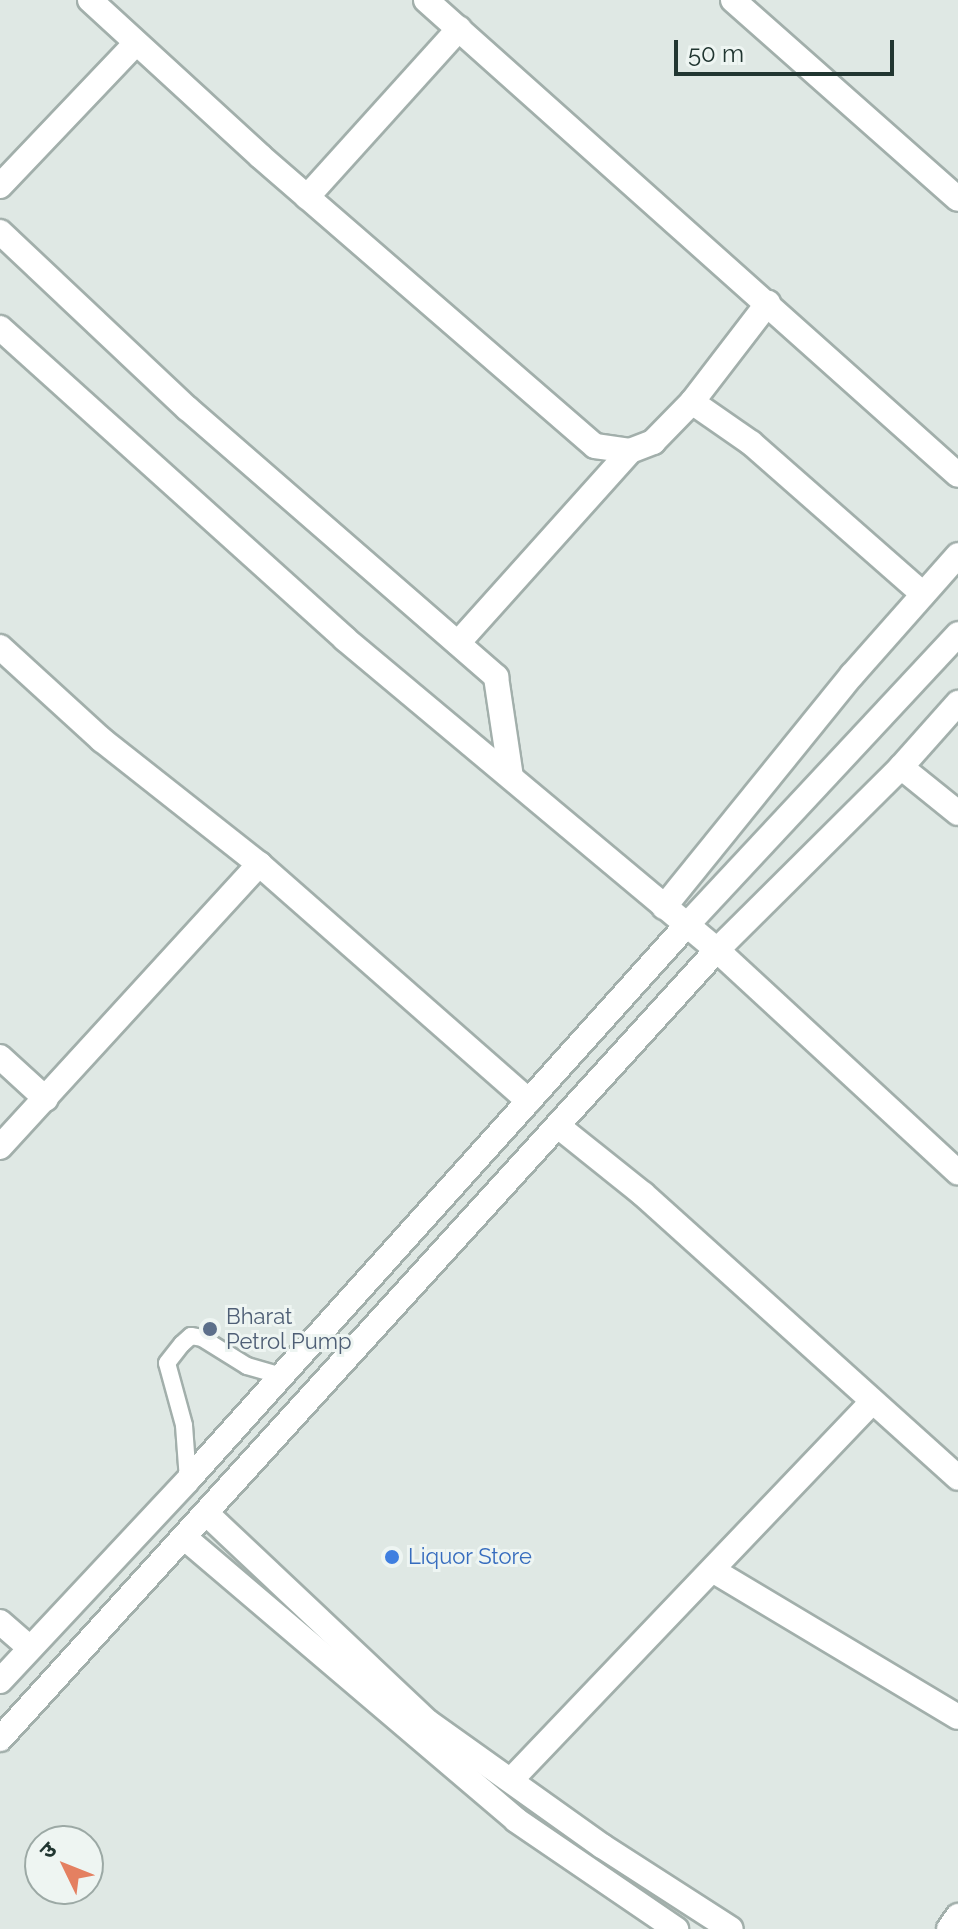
<!DOCTYPE html>
<html>
<head>
<meta charset="utf-8">
<style>
  body { margin:0 }
  #map { position:relative; width:958px; height:1929px; overflow:hidden; background:#dfe8e4; font-family:Raleway,"Noto Sans Devanagari",sans-serif }
  div>[style] { position:absolute }
  [style*='--x'] { left:calc(var(--x)*1px); top:calc(var(--y)*1px); width:calc(var(--w)*1px); rotate:calc(var(--a)*1deg) }
  .roads { filter:drop-shadow(2px 0 #a2afab) drop-shadow(-2px 0 #a2afab) drop-shadow(0 2px #a2afab) drop-shadow(0 -2px #a2afab) }
  .service>* { height:16px; margin:-8px; padding:0 8px; transform-origin:8px; border-radius:8px; background:#fff }
  .minor>* { height:24px; margin:-12px; padding:0 12px; transform-origin:12px; border-radius:12px; background:#fff }
  .tertiary>* { height:24px; margin:-12px; padding:0 12px; transform-origin:12px; border-radius:12px; background:#fff }
  .dots>* { width:22px; height:22px; translate:-50% -50%; box-sizing:border-box; border:4px solid #eef5f2; border-radius:50% }
  span { translate:-50% -50%; white-space:nowrap; text-align:center; line-height:1.15; -webkit-text-stroke:6px #eef5f2; paint-order:stroke }
  .service-label { font-size:22px; color:#4e5e75 }
  .left { translate:0 -50%; text-align:left }
  .shop-label { font-size:22px; color:#366cbe }
  .north { position:absolute; left:24px; top:1825px; width:80px; height:80px; box-sizing:border-box; background:#eef5f2; border:2px solid #9ca9a5; border-radius:50%; rotate:313deg; font-size:22px; font-weight:700; line-height:32px; text-align:center; color:#213631 }
  .north::after { content:''; display:block; margin:auto; width:28px; height:36px; background:#e48061; clip-path:polygon(50% 0,100% 100%,50% 72%,0 100%) }
  .scale { position:absolute; left:674px; top:40px; width:220px; height:36px; box-sizing:border-box; border:4px solid #213631; border-top:0; padding-left:10px; font-size:24px; line-height:28px; white-space:nowrap; color:#213631; -webkit-text-stroke:6px #eef5f2; paint-order:stroke }
</style>
</head>
<body>
<div id="map">
  <div class="roads">
    <div class="service">
      <i style="--x:188;--y:1480;--w:55;--a:-94.2"></i>
      <i style="--x:184;--y:1425;--w:64;--a:-105.3"></i>
      <i style="--x:167;--y:1363;--w:24;--a:-52"></i>
      <i style="--x:182;--y:1344;--w:12;--a:-42"></i>
      <i style="--x:191;--y:1336;--w:11;--a:10"></i>
      <i style="--x:202;--y:1338;--w:53;--a:31.9"></i>
      <i style="--x:247;--y:1366;--w:35;--a:16"></i>
    </div>
    <div class="minor">
      <i style="--x:90;--y:0;--w:231;--a:42.5"></i>
      <i style="--x:260;--y:156;--w:443;--a:40.9"></i>
      <i style="--x:595;--y:446;--w:35;--a:8"></i>
      <i style="--x:630;--y:451;--w:25;--a:-21"></i>
      <i style="--x:653;--y:442;--w:56;--a:-45.7"></i>
      <i style="--x:692;--y:402;--w:72;--a:34.8"></i>
      <i style="--x:751;--y:443;--w:229;--a:41.3"></i>
      <i style="--x:426;--y:0;--w:713;--a:41.76"></i>
      <i style="--x:733;--y:0;--w:300;--a:41.5"></i>
      <i style="--x:0;--y:186;--w:197;--a:-46.4"></i>
      <i style="--x:307;--y:197;--w:227;--a:-47.9"></i>
      <i style="--x:0;--y:232;--w:257;--a:43.3"></i>
      <i style="--x:187;--y:408;--w:410;--a:41"></i>
      <i style="--x:496;--y:677;--w:101;--a:81.5"></i>
      <i style="--x:692;--y:402;--w:125;--a:-52.5"></i>
      <i style="--x:458;--y:643;--w:258;--a:-48.1"></i>
      <i style="--x:0;--y:647;--w:138;--a:42.4"></i>
      <i style="--x:102;--y:740;--w:200;--a:38.3"></i>
      <i style="--x:901;--y:767;--w:73;--a:38.9"></i>
      <i style="--x:664;--y:907;--w:299;--a:-51"></i>
      <i style="--x:852;--y:675;--w:160;--a:-48.5"></i>
      <i style="--x:717;--y:950;--w:328;--a:42.7"></i>
      <i style="--x:0;--y:1057;--w:62;--a:42.4"></i>
      <i style="--x:558;--y:1126;--w:109;--a:38.7"></i>
      <i style="--x:643;--y:1194;--w:424;--a:42"></i>
      <i style="--x:0;--y:1147;--w:384;--a:-47.5"></i>
      <i style="--x:259;--y:864;--w:359;--a:41.3"></i>
      <i style="--x:207;--y:1514;--w:303;--a:43.3"></i>
      <i style="--x:428;--y:1722;--w:214;--a:35.5"></i>
      <i style="--x:602;--y:1846;--w:153;--a:32.8"></i>
      <i style="--x:185;--y:1538;--w:435;--a:40.4"></i>
      <i style="--x:516;--y:1820;--w:194;--a:34.3"></i>
      <i style="--x:714;--y:1571;--w:284;--a:30.9"></i>
      <i style="--x:0;--y:1622;--w:40;--a:41"></i>
      <i style="--x:511;--y:1780;--w:523;--a:-46.32"></i>
      <i style="--x:949;--y:1929;--w:16;--a:-55"></i>
    </div>
    <div class="tertiary">
      <i style="--x:0;--y:328;--w:464;--a:42"></i>
      <i style="--x:345;--y:639;--w:485;--a:39.9"></i>
      <i style="--x:0;--y:1681;--w:275;--a:-46.9"></i>
      <i style="--x:188;--y:1480;--w:745;--a:-48.05"></i>
      <i style="--x:686;--y:926;--w:399;--a:-47"></i>
      <i style="--x:0;--y:1739;--w:1066;--a:-47.74"></i>
      <i style="--x:717;--y:950;--w:260;--a:-44.8"></i>
      <i style="--x:901;--y:767;--w:86;--a:-48.3"></i>
    </div>
  </div>
  <div class="dots">
    <i style="left:210px;top:1329px;background:#5c6f8a"></i>
    <i style="left:392px;top:1557px;background:#3f7fe0"></i>
  </div>
  <div class="service-label">
    <span class="left" style="left:226px;top:1329px">Bharat<br>Petrol Pump</span>
  </div>
  <div class="shop-label">
    <span class="left" style="left:408px;top:1557px">Liquor Store</span>
  </div>
  <div class="north">उ</div>
  <div class="scale">50 m</div>
</div>
</body>
</html>
